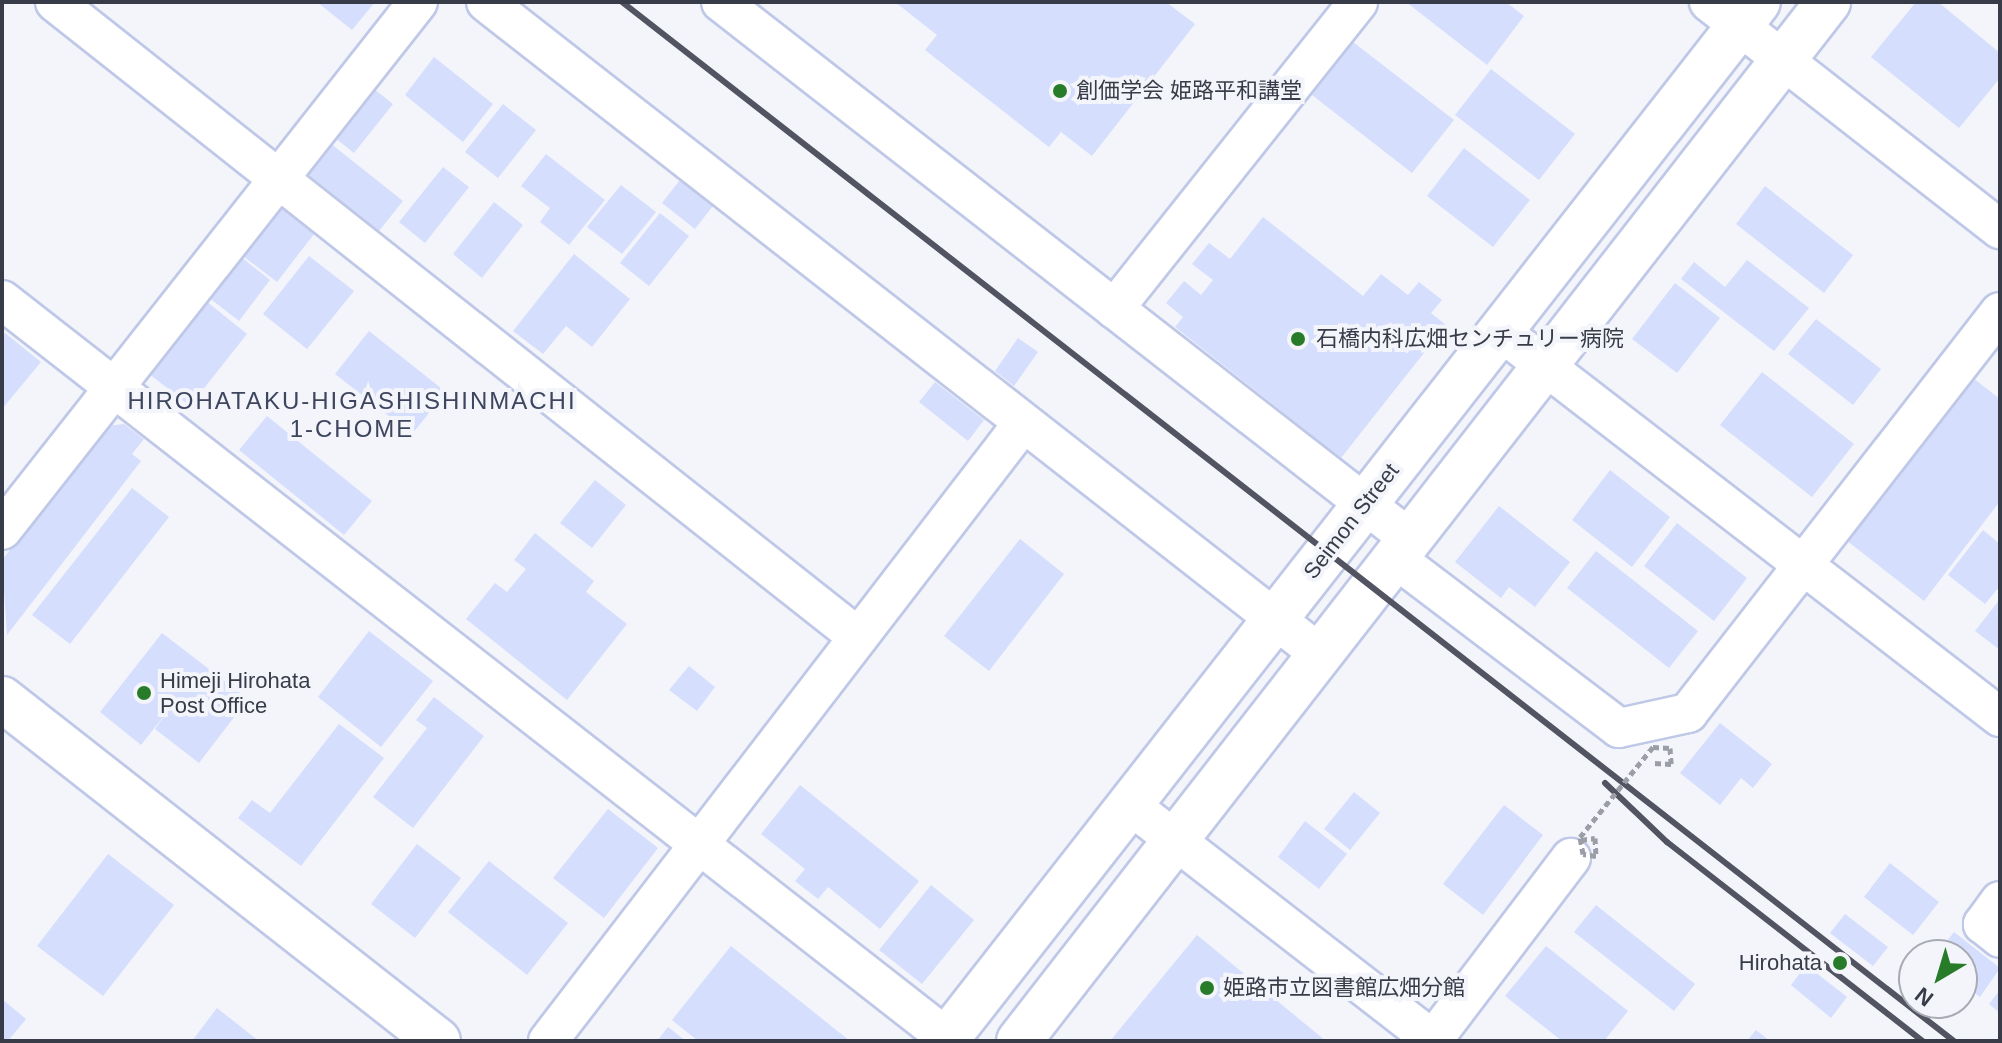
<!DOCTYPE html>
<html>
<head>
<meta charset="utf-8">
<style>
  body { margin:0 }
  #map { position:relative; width:2002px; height:1043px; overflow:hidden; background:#f3f5fb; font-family:Arial,"Noto Sans JP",sans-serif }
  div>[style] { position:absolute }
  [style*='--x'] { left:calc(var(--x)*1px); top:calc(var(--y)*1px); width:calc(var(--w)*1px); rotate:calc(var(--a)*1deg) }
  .building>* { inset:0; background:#d5defd }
  .roads { filter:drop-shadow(2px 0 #bfc8e7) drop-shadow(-2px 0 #bfc8e7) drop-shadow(0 2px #bfc8e7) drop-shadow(0 -2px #bfc8e7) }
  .minor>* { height:38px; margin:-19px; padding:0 19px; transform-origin:19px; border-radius:19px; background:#fff }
  .tertiary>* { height:44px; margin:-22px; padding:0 22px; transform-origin:22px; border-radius:22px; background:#fff }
  .rail>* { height:6px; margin:-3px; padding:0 3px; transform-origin:3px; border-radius:3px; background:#525561 }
  .path-bridge>* { height:5px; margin-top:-2.5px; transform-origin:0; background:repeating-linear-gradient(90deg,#9b9ea7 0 6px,transparent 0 10px) }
  .dots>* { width:22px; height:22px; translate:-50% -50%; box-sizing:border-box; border:4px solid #f3f5fb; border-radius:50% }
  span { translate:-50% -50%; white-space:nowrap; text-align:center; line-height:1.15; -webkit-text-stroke:8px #f3f5fb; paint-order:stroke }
  .poi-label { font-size:22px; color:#383c48 }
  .left { translate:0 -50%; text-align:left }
  .right { translate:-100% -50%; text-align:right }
  .street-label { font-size:22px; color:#383c48 }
  .neighbourhood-label { font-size:24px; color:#3e455e; letter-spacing:2px }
  .frame { position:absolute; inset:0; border:4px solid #383c48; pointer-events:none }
  .north { position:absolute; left:1898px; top:939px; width:80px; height:80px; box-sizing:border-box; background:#f3f5fb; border:2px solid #a8abb3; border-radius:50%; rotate:218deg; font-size:22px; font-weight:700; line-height:32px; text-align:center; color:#383c48 }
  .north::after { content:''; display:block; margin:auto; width:28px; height:36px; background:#287c29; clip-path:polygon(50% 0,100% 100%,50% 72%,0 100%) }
</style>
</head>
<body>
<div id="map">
  <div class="building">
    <i style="clip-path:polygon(317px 2px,375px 2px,352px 30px)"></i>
    <i style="clip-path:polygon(895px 2px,1166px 2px,1195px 24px,1092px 156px,1061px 132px,1049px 147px,925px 50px,937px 35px)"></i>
    <i style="clip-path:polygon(1406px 2px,1506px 2px,1524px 16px,1487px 65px)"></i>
    <i style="clip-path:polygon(1916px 2px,1938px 2px,2000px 53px,2000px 78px,1959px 128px,1871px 57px)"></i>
    <i style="clip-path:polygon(1353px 42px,1454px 120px,1412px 173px,1312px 95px)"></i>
    <i style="clip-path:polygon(434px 57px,493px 104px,463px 142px,405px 95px)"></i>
    <i style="clip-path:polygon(1491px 69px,1575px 134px,1539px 180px,1455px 115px)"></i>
    <i style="clip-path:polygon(369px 85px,393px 104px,354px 153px,330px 134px)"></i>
    <i style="clip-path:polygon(503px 104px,536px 130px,498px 178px,465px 152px)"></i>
    <i style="clip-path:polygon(330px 143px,403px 201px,379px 231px,306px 173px)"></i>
    <i style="clip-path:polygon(1464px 148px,1530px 200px,1493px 247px,1427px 196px)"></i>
    <i style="clip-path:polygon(546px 154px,605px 200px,569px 245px,540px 222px,550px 208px,521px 186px)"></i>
    <i style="clip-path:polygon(443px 167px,469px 187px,425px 243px,399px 222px)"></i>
    <i style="clip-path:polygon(683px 176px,716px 202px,695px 229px,662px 203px)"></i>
    <i style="clip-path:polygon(621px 185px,656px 212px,622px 254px,587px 227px)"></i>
    <i style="clip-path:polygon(1765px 186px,1853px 255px,1824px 293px,1736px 224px)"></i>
    <i style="clip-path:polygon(494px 202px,523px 225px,482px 278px,453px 254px)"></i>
    <i style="clip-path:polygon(277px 205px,314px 234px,277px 282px,239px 253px)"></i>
    <i style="clip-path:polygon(660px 213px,689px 236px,649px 286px,620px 263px)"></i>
    <i style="clip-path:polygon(1263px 217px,1363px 296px,1381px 274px,1408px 295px,1419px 282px,1442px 300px,1431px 313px,1446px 325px,1341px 458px,1175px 327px,1183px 317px,1166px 303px,1184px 281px,1201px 295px,1213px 280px,1192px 264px,1209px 243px,1230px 259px)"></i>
    <i style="clip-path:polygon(574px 254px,630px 299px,592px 347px,566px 326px,543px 354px,513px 331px)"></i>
    <i style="clip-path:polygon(309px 256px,354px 291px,307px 349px,263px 314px)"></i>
    <i style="clip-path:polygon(241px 257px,270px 280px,239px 321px,208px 297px)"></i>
    <i style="clip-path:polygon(1747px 260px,1809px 308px,1774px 351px,1681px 279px,1694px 262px,1725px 287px)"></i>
    <i style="clip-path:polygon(1675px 283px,1720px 318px,1677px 373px,1632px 339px)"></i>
    <i style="clip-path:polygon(206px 301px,247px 334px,190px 406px,148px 373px)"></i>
    <i style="clip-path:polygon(1816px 319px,1881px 369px,1853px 405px,1788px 354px)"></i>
    <i style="clip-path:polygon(369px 331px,446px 392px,412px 434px,335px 374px)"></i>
    <i style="clip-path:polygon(5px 333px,41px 362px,2px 409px,2px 337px)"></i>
    <i style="clip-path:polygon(1018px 338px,1038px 352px,1014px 386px,995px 371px)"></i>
    <i style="clip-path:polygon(1762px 372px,1854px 444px,1812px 497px,1720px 425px)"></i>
    <i style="clip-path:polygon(1973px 378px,2000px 399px,2000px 501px,1924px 601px,1846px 540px)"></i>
    <i style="clip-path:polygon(935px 382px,984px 420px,968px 441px,919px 402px)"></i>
    <i style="clip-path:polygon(267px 416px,372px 501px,344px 535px,239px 450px)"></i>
    <i style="clip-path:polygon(124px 424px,144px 439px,132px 454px,141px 461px,7px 635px,2px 560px,106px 426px)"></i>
    <i style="clip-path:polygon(1610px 470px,1670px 517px,1632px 567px,1572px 520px)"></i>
    <i style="clip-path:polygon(595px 480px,626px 505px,592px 548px,560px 523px)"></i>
    <i style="clip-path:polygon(132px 488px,169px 517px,70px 644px,32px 615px)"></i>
    <i style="clip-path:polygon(1499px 506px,1570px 562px,1535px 607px,1509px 587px,1501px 598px,1455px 562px)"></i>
    <i style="clip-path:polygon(1677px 523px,1747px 578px,1714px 621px,1644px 566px)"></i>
    <i style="clip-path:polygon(1983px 530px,2000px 544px,2000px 586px,1985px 604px,1948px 575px)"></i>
    <i style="clip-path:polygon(535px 533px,594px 581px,586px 592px,627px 624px,567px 700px,466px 619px,495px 583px,507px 592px,526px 569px,514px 560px)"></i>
    <i style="clip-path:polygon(1020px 539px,1064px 574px,989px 671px,944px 636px)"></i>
    <i style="clip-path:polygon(1596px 551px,1698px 631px,1669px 668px,1567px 588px)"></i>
    <i style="clip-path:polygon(2000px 599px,2000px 650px,1975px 631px)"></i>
    <i style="clip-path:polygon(369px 631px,433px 681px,381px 747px,318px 697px)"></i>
    <i style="clip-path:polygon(162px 633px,248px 699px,199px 763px,155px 729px,167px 712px,141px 745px,100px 712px)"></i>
    <i style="clip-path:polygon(689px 666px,715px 687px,697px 711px,669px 690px)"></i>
    <i style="clip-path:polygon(434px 697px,484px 736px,413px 828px,373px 797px,427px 728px,416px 720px)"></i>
    <i style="clip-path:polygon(1720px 723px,1772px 764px,1753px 788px,1741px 778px,1720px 805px,1680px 773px)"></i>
    <i style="clip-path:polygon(339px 724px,384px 758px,301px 866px,238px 818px,252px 800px,270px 813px)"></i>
    <i style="clip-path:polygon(800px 785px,919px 881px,880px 929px,828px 887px,818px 899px,795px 881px,805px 869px,761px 834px)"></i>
    <i style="clip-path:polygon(1354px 792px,1380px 813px,1350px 850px,1324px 829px)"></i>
    <i style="clip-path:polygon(1504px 805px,1543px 835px,1483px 915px,1443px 884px)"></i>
    <i style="clip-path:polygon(608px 809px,658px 848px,604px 918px,553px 878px)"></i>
    <i style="clip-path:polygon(1305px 821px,1347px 854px,1319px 889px,1278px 857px)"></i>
    <i style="clip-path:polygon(417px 844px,461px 878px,415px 938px,371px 904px)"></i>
    <i style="clip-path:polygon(108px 854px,174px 905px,103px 996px,37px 946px)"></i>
    <i style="clip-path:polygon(489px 861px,568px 923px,527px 975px,448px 912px)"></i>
    <i style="clip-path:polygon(1890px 863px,1939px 902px,1913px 935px,1864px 897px)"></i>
    <i style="clip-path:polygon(931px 885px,974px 920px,922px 984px,879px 950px)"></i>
    <i style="clip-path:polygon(1596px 905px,1695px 984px,1674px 1011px,1574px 932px)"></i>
    <i style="clip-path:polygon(1845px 914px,1888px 947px,1873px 966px,1830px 933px)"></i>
    <i style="clip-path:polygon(1954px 932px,2000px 968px,1980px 997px,1962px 983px,1962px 955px,1936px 955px)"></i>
    <i style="clip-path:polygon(1197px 935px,1326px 1041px,1110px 1041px)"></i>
    <i style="clip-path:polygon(731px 946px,850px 1041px,698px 1041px,672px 1020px)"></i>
    <i style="clip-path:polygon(1546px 946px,1628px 1011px,1604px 1041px,1562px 1041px,1505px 996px)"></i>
    <i style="clip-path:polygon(1806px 965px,1847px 997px,1831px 1018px,1791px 985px)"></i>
    <i style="clip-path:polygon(2000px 990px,2000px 1013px,1989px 1004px)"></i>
    <i style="clip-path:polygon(2px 999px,26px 1019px,8px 1041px,2px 1041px)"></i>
    <i style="clip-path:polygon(217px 1008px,259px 1041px,192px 1041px)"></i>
    <i style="clip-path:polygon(668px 1027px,686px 1041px,657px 1041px)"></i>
    <i style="clip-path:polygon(1756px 1030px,1770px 1041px,1747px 1041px)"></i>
  </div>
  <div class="roads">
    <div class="minor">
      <i style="--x:55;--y:2;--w:1024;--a:38.34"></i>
      <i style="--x:486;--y:2;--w:1059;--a:38.02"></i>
      <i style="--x:721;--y:2;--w:874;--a:37.93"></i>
      <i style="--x:1709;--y:2;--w:369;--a:38"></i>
      <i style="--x:2;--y:300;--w:1204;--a:37.98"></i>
      <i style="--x:1114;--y:309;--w:392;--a:-51.5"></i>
      <i style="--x:1500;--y:331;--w:632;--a:37.67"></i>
      <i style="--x:2;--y:530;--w:672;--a:-51.77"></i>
      <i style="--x:1395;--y:558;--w:281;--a:37.2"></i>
      <i style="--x:1619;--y:728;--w:71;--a:-12.3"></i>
      <i style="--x:1688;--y:713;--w:508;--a:-52.12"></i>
      <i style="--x:1130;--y:805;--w:385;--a:37.8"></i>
      <i style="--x:2000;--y:901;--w:29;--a:126"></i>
      <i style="--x:1983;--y:924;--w:22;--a:39"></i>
      <i style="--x:548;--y:1041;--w:779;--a:-52.45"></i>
      <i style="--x:1432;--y:1041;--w:230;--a:-52.8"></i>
    </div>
    <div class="tertiary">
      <i style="--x:2;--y:699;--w:554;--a:38.11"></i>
      <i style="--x:945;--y:1041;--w:1319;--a:-51.96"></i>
      <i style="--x:1019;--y:1041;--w:1317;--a:-52.09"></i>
    </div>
  </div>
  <div class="rail">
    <i style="--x:622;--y:2;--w:1689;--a:37.96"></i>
    <i style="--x:1605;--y:783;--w:86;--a:43.6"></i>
    <i style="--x:1667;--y:842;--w:324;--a:37.9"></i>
  </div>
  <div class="path-bridge">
    <i style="--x:1581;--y:840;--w:14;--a:-8"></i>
    <i style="--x:1595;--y:838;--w:18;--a:87"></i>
    <i style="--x:1596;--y:856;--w:13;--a:-171"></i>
    <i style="--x:1583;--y:854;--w:17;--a:-100"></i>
    <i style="--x:1580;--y:837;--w:116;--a:-51"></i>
    <i style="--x:1653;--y:747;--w:17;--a:3"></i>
    <i style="--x:1670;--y:748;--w:16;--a:86"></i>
    <i style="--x:1671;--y:764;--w:17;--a:-177"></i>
  </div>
  <div class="dots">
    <i style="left:1060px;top:91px;background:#287c29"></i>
    <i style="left:1298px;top:339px;background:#287c29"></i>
    <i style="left:144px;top:693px;background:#287c29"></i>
    <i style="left:1840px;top:963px;background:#287c29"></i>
    <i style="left:1207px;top:988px;background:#287c29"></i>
  </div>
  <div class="poi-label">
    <span class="left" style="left:1076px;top:91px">創価学会 姫路平和講堂</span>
    <span class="left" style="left:1316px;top:339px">石橋内科広畑センチュリー病院</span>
    <span class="left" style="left:160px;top:693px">Himeji Hirohata<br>Post Office</span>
    <span class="right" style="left:1822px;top:963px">Hirohata</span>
    <span class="left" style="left:1223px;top:988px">姫路市立図書館広畑分館</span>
  </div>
  <div class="street-label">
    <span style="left:1351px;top:521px;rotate:-52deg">Seimon Street</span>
  </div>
  <div class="neighbourhood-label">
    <span style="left:352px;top:415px">HIROHATAKU-HIGASHISHINMACHI<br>1-CHOME</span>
  </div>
  <div class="frame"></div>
  <div class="north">N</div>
</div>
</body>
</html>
